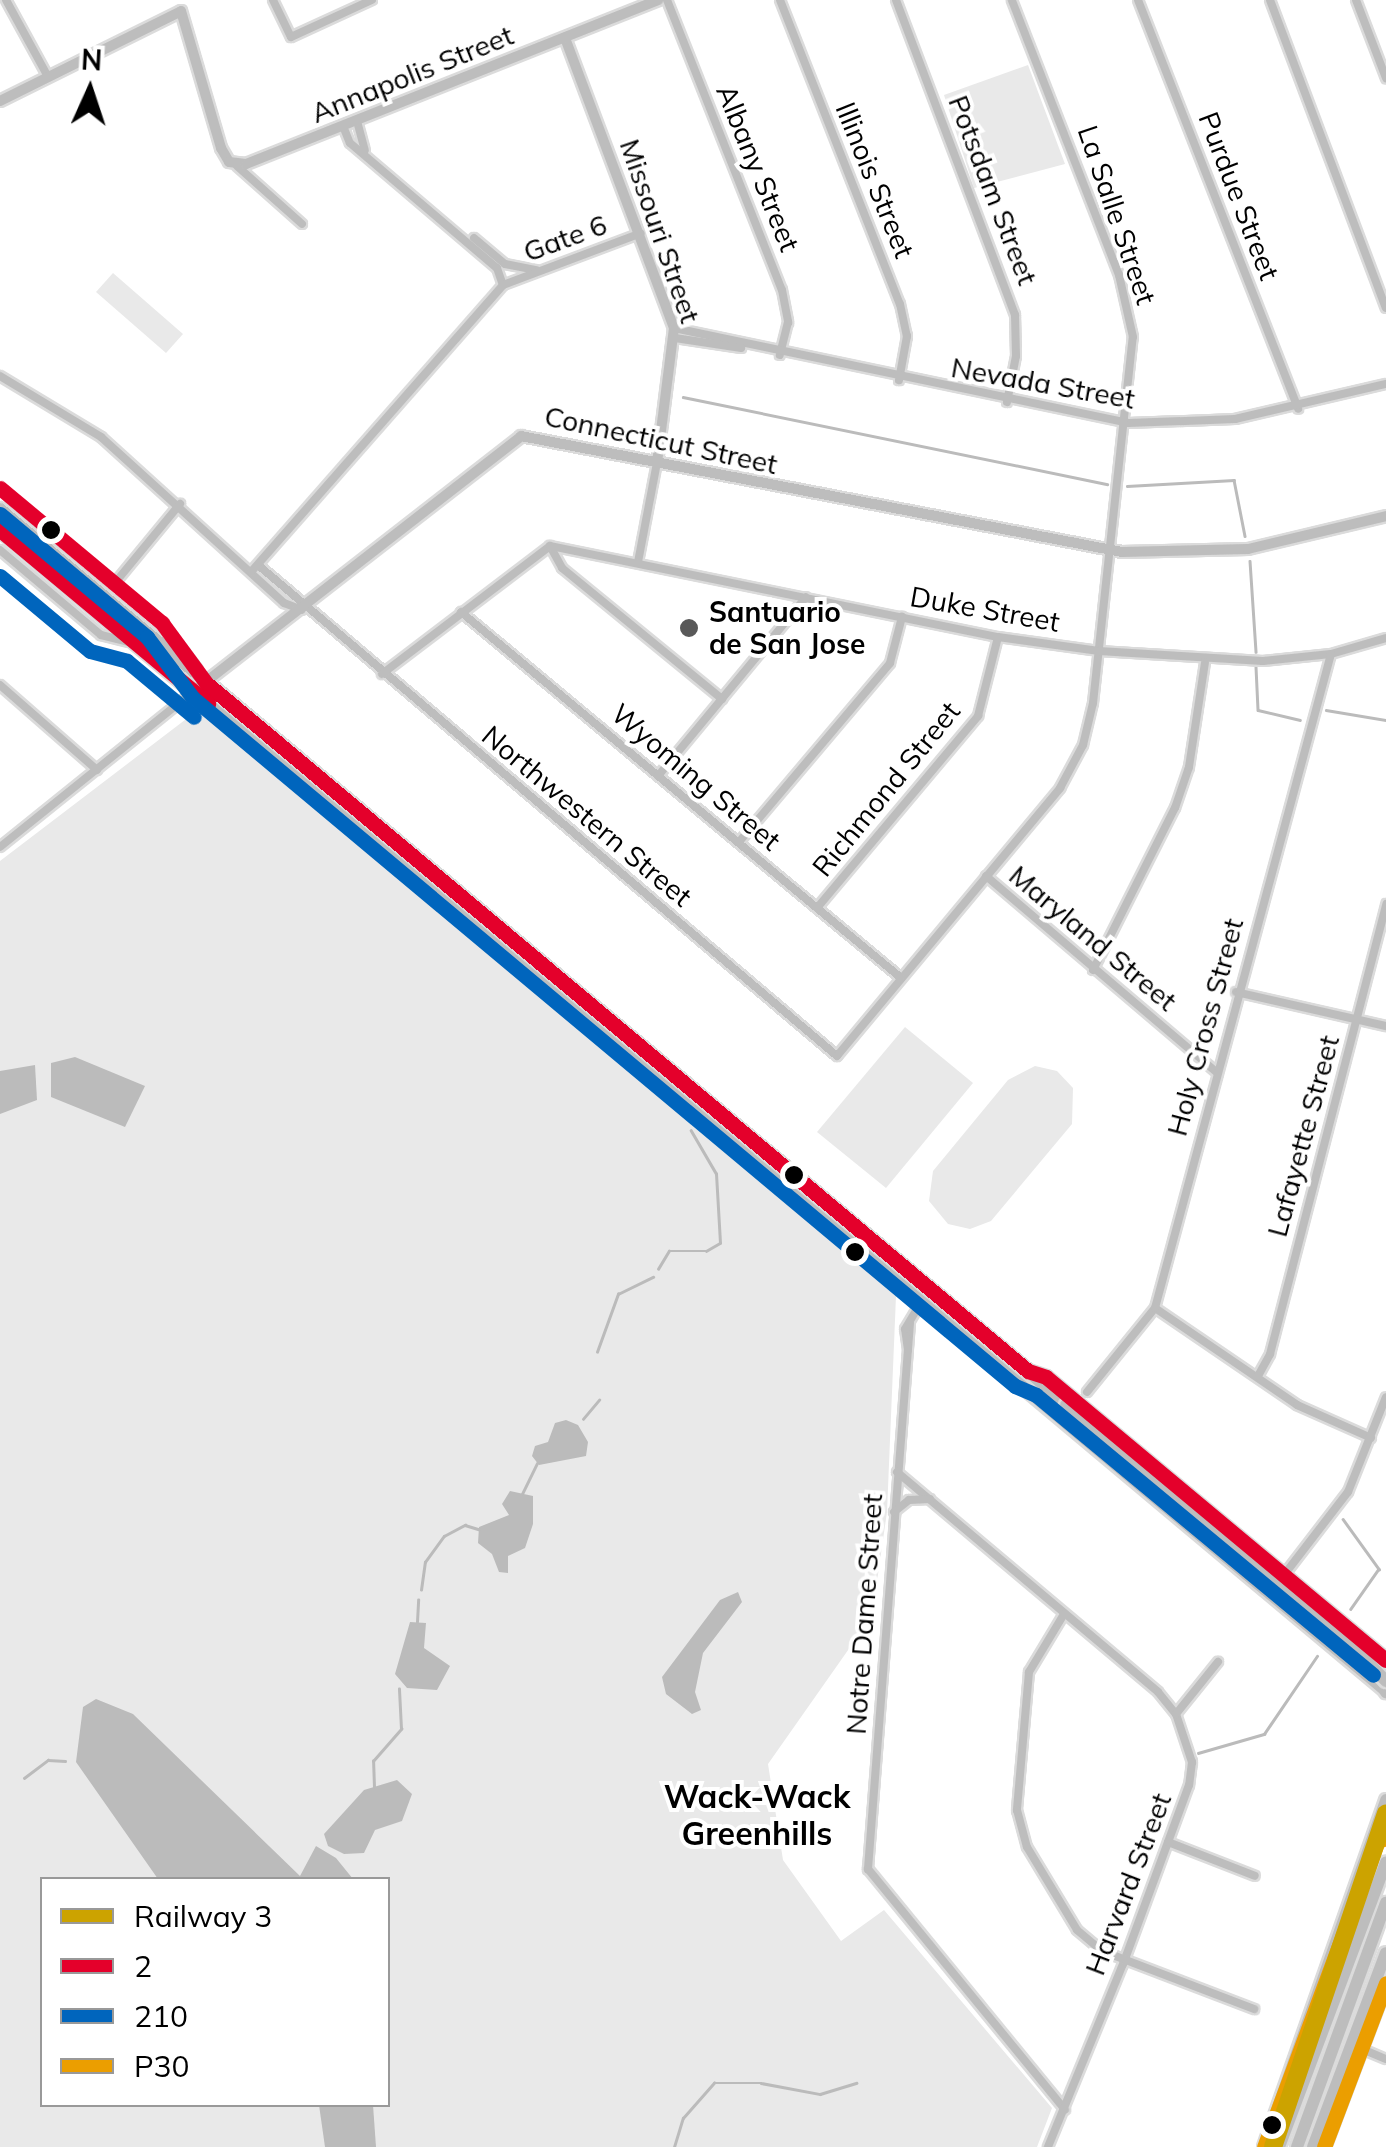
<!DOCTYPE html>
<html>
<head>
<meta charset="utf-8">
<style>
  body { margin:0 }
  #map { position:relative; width:1386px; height:2147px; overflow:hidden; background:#fff; font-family:Mulish,sans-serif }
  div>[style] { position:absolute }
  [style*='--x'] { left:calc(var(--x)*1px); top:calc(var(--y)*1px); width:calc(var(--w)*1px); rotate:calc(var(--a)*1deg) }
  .green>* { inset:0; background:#e9e9e9 }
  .water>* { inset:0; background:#bbb }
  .stream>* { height:2.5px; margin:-1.25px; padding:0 1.25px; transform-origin:1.25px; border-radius:1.25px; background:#bbb }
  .roads { filter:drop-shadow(2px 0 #dbdbdb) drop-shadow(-2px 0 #dbdbdb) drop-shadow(0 2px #dbdbdb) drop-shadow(0 -2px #dbdbdb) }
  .minor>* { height:8px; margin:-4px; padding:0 4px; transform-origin:4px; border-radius:4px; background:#bdbdbd }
  .tertiary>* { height:10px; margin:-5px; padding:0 5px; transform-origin:5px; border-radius:5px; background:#bdbdbd }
  .primary>* { height:12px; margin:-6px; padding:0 6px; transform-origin:6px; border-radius:6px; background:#bdbdbd }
  .trunk>* { height:12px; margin:-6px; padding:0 6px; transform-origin:6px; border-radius:6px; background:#bdbdbd }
  .bridges { filter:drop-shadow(2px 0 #dbdbdb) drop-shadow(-2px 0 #dbdbdb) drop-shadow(0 2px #dbdbdb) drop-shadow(0 -2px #dbdbdb) }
  .trunk-bridge>* { height:12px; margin:-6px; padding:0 6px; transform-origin:6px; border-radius:6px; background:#bdbdbd }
  .bus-1>* { height:15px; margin:-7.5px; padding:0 7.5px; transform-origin:7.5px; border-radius:7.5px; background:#e4002b }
  .bus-2>* { height:15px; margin:-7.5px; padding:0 7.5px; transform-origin:7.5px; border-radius:7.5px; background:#0065bd }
  .bus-3>* { height:15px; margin:-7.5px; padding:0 7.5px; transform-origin:7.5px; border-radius:7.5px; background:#eb9e00 }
  .rail-1>* { height:18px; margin:-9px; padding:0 9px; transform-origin:9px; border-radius:9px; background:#cca300 }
  .dots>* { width:28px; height:28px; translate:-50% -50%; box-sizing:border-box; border:5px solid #fff; border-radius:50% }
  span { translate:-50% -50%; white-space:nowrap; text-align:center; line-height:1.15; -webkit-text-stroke:8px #fff; paint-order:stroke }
  .street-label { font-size:28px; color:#000 }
  .poi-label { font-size:28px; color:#000; font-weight:700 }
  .left { translate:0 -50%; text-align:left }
  .quarter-label { font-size:32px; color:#000; font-weight:700 }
  .legend { position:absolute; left:40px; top:1877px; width:350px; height:230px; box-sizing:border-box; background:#fff; border:2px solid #999; margin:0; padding:12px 18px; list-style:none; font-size:30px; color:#000 }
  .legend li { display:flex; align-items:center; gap:20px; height:50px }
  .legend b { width:50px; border:2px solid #999 }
  .north { position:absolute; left:40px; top:40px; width:100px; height:100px; -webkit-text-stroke:8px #fff; paint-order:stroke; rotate:3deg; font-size:28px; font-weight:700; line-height:40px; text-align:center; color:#000 }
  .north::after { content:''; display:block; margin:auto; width:35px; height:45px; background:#000; clip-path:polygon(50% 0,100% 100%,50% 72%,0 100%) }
</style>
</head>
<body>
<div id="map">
  <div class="green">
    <i style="clip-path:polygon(1028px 65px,1065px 164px,974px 188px,944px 95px)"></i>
    <i style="clip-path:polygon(113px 273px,183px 334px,166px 353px,96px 292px)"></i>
    <i style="clip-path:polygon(evenodd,198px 710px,896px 1296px,887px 1512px,872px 1616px,768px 1764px,783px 1860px,841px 1941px,884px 1910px,1052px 2108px,1037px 2147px,0 2147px,0 861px,198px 710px,42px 1880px,388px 1880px,388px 2104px,42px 2104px,42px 1880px)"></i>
    <i style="clip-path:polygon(905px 1027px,973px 1083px,886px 1188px,817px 1132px)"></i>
    <i style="clip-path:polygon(1035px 1066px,1057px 1071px,1073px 1088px,1072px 1124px,991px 1221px,970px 1229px,948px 1224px,929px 1201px,933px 1171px,1008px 1080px)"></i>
  </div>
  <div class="water">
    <i style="clip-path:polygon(75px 1057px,145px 1086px,125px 1127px,51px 1097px,51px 1063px)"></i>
    <i style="clip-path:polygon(35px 1065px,37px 1100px,0 1114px,0 1071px)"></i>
    <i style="clip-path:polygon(566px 1420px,578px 1425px,588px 1442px,586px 1456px,539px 1465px,532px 1456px,535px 1446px,548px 1442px,555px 1423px)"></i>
    <i style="clip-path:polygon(510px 1491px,533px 1496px,533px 1524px,525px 1548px,508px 1556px,508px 1573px,499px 1572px,492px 1554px,478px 1543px,479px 1527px,509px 1515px,502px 1504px)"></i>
    <i style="clip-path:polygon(738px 1592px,742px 1602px,703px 1653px,695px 1692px,701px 1710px,692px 1714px,666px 1694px,662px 1677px,720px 1600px)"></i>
    <i style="clip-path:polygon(410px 1622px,426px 1623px,424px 1648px,450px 1666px,437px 1690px,407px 1688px,395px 1674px)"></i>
    <i style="clip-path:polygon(96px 1699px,133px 1714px,300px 1876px,316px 1846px,336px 1858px,353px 1879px,158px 1879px,76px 1762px,83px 1707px)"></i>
    <i style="clip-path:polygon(397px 1780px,412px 1794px,402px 1821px,375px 1830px,364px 1853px,344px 1854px,328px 1846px,324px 1834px,364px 1790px)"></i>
    <i style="clip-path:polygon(319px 2105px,373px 2105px,376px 2147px,325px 2147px)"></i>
  </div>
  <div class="stream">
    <i style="--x:683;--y:397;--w:433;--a:11.6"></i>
    <i style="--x:1127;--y:486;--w:107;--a:-3.2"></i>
    <i style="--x:1234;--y:480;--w:57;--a:78.9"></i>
    <i style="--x:1250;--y:561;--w:91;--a:86.2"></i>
    <i style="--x:1256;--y:667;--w:43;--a:87.3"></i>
    <i style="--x:1258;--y:710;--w:43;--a:13.4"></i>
    <i style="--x:1326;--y:710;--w:61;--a:9.5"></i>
    <i style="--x:658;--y:1269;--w:21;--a:-59"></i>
    <i style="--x:669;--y:1251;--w:37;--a:0"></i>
    <i style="--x:706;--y:1251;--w:16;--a:-30"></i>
    <i style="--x:720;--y:1243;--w:69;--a:-93.3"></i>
    <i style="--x:716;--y:1174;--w:50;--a:-120.2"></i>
    <i style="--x:597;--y:1352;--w:62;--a:-70.1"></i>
    <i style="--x:618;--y:1294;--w:39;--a:-26"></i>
    <i style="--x:583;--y:1419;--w:25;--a:-50"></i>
    <i style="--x:522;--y:1494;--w:34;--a:-64"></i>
    <i style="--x:1343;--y:1519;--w:62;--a:54.2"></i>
    <i style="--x:1379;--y:1569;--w:49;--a:125"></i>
    <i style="--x:421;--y:1590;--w:28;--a:-82"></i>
    <i style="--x:425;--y:1562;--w:32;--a:-54"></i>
    <i style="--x:444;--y:1536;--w:24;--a:-28"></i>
    <i style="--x:465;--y:1525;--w:14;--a:17"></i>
    <i style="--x:417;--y:1622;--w:22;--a:-87"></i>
    <i style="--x:1198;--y:1753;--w:69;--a:-16.1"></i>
    <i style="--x:1264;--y:1734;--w:94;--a:-55.8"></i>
    <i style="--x:24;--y:1778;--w:30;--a:-37"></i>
    <i style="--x:48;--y:1760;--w:17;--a:3"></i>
    <i style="--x:374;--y:1787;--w:26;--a:-92"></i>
    <i style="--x:373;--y:1761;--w:43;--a:-48.8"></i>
    <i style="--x:401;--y:1729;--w:40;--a:-92.9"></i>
    <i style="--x:674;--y:2147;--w:30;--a:-73"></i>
    <i style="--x:683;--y:2118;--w:47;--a:-48.5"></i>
    <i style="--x:714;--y:2083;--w:47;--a:0"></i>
    <i style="--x:761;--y:2083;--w:60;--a:10.6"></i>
    <i style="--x:820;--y:2094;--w:38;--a:-17"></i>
  </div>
  <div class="roads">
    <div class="minor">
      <i style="--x:6;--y:0;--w:85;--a:61.3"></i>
      <i style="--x:273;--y:0;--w:41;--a:64.1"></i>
      <i style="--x:291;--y:37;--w:89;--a:-24.6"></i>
      <i style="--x:667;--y:0;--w:312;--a:68.4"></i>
      <i style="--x:782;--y:290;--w:33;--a:79"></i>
      <i style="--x:788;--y:322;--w:34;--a:104"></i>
      <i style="--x:780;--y:0;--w:327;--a:68.5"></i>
      <i style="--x:900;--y:304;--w:33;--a:78"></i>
      <i style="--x:907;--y:336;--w:45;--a:100.3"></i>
      <i style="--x:896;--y:0;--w:337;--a:69.3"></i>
      <i style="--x:1015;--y:315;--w:41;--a:88.6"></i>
      <i style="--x:1016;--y:356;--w:47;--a:101.1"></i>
      <i style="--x:1138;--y:0;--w:439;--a:68.6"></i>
      <i style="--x:1270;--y:0;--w:329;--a:69.4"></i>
      <i style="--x:1356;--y:0;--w:84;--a:69"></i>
      <i style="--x:357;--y:121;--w:30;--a:75"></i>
      <i style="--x:343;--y:126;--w:18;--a:68"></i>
      <i style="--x:350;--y:143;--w:193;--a:40.4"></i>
      <i style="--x:497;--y:268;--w:18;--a:71"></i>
      <i style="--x:237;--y:166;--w:87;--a:41.7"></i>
      <i style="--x:474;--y:238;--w:40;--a:40"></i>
      <i style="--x:505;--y:264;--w:32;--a:11"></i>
      <i style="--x:674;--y:328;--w:464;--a:11.8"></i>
      <i style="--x:1128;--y:423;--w:107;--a:-2.1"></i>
      <i style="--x:1235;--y:419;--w:155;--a:-13.1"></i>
      <i style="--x:675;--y:338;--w:67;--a:8.6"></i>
      <i style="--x:0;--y:376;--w:118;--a:31.1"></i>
      <i style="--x:101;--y:437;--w:247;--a:42.2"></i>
      <i style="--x:284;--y:603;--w:19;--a:21"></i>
      <i style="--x:0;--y:488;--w:211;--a:39.8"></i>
      <i style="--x:162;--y:623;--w:59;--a:52.5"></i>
      <i style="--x:550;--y:546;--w:25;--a:61"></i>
      <i style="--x:562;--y:568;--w:207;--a:39.3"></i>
      <i style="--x:0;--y:550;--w:132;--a:40.1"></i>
      <i style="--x:101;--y:635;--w:29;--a:14"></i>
      <i style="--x:638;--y:562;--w:102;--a:-79.2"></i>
      <i style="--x:258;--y:565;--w:759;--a:40.3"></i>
      <i style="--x:837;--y:1056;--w:349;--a:-50.2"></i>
      <i style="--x:1060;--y:788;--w:49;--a:-61.9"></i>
      <i style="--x:1083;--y:745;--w:43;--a:-76.6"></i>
      <i style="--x:1093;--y:703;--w:368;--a:-83.8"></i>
      <i style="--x:1133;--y:337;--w:64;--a:-102.7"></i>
      <i style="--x:1119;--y:275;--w:295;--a:-111.3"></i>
      <i style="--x:251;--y:572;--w:382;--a:-48.7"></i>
      <i style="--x:503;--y:285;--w:147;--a:-20.6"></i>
      <i style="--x:114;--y:584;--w:104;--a:-50.5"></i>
      <i style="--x:461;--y:612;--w:572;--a:39.75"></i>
      <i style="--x:382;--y:674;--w:211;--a:-37.3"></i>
      <i style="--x:550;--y:546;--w:457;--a:11.5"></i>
      <i style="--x:998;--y:637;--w:102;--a:7.9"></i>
      <i style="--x:1099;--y:651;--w:164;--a:3.5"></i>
      <i style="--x:1263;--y:661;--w:68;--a:-5.9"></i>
      <i style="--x:1331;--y:654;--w:57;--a:-16.2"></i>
      <i style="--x:0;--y:685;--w:129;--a:41.2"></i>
      <i style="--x:658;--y:776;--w:232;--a:-50.4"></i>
      <i style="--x:739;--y:842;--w:234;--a:-49.8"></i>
      <i style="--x:890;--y:663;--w:48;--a:-75.4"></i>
      <i style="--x:0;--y:847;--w:249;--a:-38.8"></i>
      <i style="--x:986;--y:876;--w:302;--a:40.4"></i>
      <i style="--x:817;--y:908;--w:251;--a:-50"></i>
      <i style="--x:978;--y:716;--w:81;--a:-75.8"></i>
      <i style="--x:1093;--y:970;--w:182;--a:-63.2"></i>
      <i style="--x:1175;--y:808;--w:43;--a:-71.1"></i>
      <i style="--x:1189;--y:767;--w:106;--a:-81.3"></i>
      <i style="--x:1236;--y:992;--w:154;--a:12.8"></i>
      <i style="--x:1155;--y:1308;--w:172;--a:34.3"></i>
      <i style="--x:1297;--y:1405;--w:81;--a:24"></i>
      <i style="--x:910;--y:1323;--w:548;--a:94.4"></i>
      <i style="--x:868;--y:1869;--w:311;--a:50.7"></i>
      <i style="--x:908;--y:1350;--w:21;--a:-98"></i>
      <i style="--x:905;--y:1329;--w:33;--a:-59"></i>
      <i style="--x:1258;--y:1376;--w:25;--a:-61"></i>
      <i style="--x:1270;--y:1354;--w:465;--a:-75.5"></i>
      <i style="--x:1087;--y:1392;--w:108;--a:-51"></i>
      <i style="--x:1155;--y:1308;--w:677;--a:-74.94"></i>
      <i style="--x:897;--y:1472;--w:341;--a:40.1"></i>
      <i style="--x:1158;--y:1692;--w:28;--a:51"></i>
      <i style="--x:1176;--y:1714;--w:51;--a:71.6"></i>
      <i style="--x:1192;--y:1762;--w:23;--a:97"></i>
      <i style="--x:1189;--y:1785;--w:191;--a:110.2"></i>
      <i style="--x:1123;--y:1964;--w:198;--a:112.3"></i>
      <i style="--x:894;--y:1512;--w:19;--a:-39"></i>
      <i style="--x:909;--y:1500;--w:21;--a:-3"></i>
      <i style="--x:1284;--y:1575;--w:105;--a:-52.4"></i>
      <i style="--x:1348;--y:1492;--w:102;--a:-68.2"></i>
      <i style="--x:1064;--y:1614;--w:68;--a:121.1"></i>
      <i style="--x:1029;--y:1672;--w:139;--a:95"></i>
      <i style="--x:1017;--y:1810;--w:38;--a:75"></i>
      <i style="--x:1027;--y:1847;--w:97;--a:58.9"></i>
      <i style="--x:1077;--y:1930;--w:33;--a:40"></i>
      <i style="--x:1102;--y:1951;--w:163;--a:20.9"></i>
      <i style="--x:1176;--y:1714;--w:67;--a:-51.1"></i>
      <i style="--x:1168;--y:1842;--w:93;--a:21.3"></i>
      <i style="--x:1362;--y:2049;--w:26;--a:23"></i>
    </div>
    <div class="tertiary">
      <i style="--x:565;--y:38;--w:310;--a:69.4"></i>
      <i style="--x:674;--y:328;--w:135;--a:97.2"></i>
      <i style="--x:0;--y:101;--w:202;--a:-26.4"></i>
      <i style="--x:181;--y:11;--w:143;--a:73.7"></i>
      <i style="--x:221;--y:148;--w:16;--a:60"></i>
      <i style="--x:229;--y:162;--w:17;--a:7"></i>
      <i style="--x:246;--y:164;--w:444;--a:-21.7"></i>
      <i style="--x:194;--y:691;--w:415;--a:-37.9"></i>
      <i style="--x:521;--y:436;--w:612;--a:10.92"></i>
      <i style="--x:1122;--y:552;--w:126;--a:-1.4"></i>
      <i style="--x:1248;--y:549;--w:142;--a:-13.4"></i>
    </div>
    <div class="primary">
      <i style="--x:0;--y:509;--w:1342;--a:39.98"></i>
      <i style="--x:1028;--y:1371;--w:19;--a:18"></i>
      <i style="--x:1046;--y:1377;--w:442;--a:39.8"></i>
      <i style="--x:0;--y:530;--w:1808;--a:39.95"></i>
    </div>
    <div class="trunk">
      <i style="--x:1028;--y:1371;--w:51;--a:41.8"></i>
      <i style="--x:1384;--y:1689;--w:4;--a:56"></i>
      <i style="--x:1382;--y:1839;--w:11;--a:-68"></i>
      <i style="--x:1264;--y:2147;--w:368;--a:-70.6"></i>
      <i style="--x:1279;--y:2147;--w:304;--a:-69.4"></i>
      <i style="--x:1297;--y:2147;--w:260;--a:-70"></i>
      <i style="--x:1313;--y:2147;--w:207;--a:-69.4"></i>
      <i style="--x:1324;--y:2147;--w:175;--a:-69.3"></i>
    </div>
  </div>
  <div class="bridges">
    <div class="trunk-bridge">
      <i style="--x:1066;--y:1405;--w:343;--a:39.7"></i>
      <i style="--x:1330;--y:1624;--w:80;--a:45.5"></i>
    </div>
  </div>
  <div class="bus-1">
    <i style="--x:0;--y:488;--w:211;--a:39.8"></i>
    <i style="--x:162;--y:623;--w:74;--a:53.7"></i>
    <i style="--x:206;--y:683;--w:1072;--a:39.93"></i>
    <i style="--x:1028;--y:1371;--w:19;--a:18"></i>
    <i style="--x:1046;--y:1377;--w:442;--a:39.8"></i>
    <i style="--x:0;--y:530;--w:271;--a:39.8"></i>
  </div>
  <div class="bus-2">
    <i style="--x:0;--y:514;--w:192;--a:39.9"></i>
    <i style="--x:147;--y:637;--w:76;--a:53"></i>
    <i style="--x:193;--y:698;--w:1072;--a:39.93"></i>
    <i style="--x:1015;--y:1386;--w:23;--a:23"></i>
    <i style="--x:1036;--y:1395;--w:438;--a:39.7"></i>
    <i style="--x:0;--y:576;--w:117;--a:39.8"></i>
    <i style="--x:90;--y:651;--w:38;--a:15"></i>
    <i style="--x:127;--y:661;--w:87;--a:39.9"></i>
  </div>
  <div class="bus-3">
    <i style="--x:1264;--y:2147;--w:327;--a:-69.6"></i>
    <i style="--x:1378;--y:1841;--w:9;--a:-21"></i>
    <i style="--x:1324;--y:2147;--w:175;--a:-69.3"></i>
  </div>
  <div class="rail-1">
    <i style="--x:1273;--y:2147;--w:352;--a:-71.3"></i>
  </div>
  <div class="dots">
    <i style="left:51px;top:530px;background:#000"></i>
    <i style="left:689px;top:628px;background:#595959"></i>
    <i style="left:794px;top:1175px;background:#000"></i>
    <i style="left:855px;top:1252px;background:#000"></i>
    <i style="left:1272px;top:2125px;background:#000"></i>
  </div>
  <div class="street-label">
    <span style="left:412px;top:74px;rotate:-22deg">Annapolis Street</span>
    <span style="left:758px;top:168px;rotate:68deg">Albany Street</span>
    <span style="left:875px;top:180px;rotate:68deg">Illinois Street</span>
    <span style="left:993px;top:190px;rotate:69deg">Potsdam Street</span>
    <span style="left:1239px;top:196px;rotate:69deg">Purdue Street</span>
    <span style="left:1117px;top:215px;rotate:71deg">La Salle Street</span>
    <span style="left:660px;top:231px;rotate:71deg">Missouri Street</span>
    <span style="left:565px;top:238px;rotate:-20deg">Gate 6</span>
    <span style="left:1043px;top:383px;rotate:10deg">Nevada Street</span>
    <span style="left:661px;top:440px;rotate:12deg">Connecticut Street</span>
    <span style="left:985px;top:609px;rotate:10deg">Duke Street</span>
    <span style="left:696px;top:777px;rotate:40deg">Wyoming Street</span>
    <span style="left:886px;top:789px;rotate:-51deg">Richmond Street</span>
    <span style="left:587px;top:816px;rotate:40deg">Northwestern Street</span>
    <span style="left:1093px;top:938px;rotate:40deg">Maryland Street</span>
    <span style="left:1205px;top:1027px;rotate:-75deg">Holy Cross Street</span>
    <span style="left:1303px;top:1136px;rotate:-75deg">Lafayette Street</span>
    <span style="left:864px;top:1614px;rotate:-86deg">Notre Dame Street</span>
    <span style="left:1128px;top:1884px;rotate:-69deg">Harvard Street</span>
  </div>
  <div class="poi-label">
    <span class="left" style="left:709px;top:628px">Santuario<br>de San Jose</span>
  </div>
  <div class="quarter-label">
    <span style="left:757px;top:1815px">Wack-Wack<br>Greenhills</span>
  </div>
  <ul class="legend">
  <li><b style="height:12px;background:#cca300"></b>Railway 3</li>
  <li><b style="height:12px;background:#e4002b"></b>2</li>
  <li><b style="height:12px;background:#0065bd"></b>210</li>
  <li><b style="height:12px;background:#eb9e00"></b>P30</li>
  </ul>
  <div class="north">N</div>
</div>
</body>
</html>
